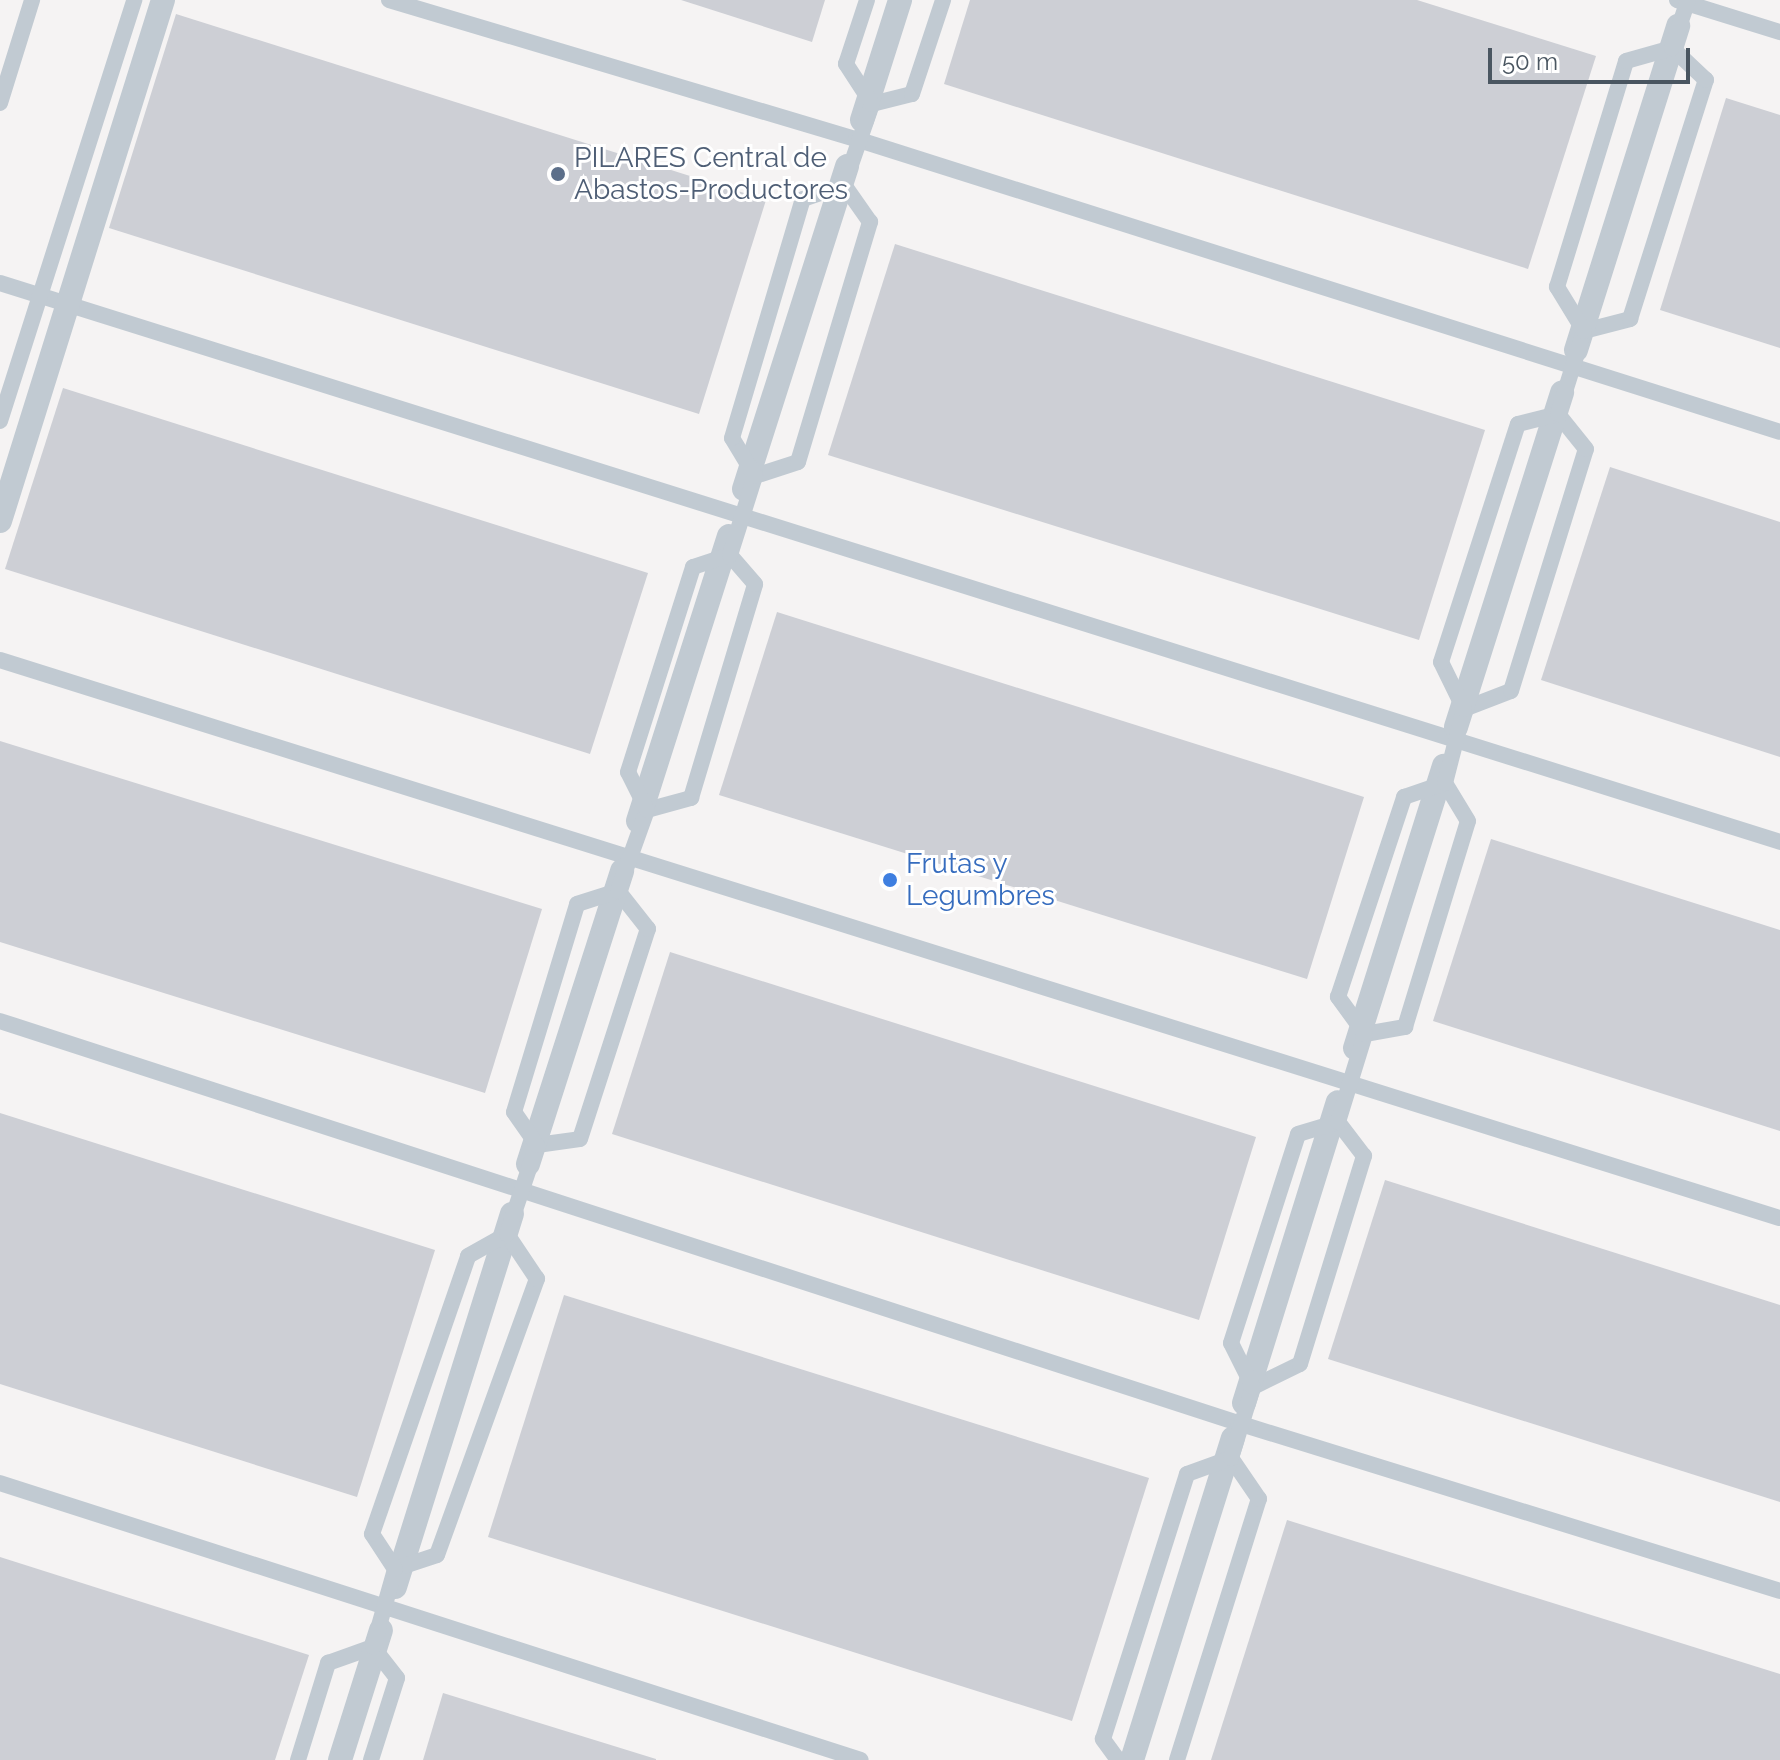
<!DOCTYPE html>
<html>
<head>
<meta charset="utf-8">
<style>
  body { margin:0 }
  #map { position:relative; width:1780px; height:1760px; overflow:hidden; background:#f5f3f3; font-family:Raleway,sans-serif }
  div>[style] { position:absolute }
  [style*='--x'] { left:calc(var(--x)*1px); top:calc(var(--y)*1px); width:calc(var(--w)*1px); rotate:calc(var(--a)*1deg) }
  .building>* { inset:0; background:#cdcfd5 }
  .service>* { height:16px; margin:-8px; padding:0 8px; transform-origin:8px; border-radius:8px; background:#c1cad2 }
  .pedestrian>* { height:24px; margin:-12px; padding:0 12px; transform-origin:12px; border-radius:12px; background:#c1cad2 }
  .service-bridge>* { height:16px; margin:-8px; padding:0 8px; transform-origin:8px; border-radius:8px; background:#c1cad2 }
  .dots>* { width:22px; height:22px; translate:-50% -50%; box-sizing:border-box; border:4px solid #fff; border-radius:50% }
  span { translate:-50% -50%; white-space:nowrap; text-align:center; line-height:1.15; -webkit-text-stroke:6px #fff; paint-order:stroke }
  .service-label { font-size:28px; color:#4e5e75 }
  .left { translate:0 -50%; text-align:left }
  .shop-label { font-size:28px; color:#366cbe }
  .scale { position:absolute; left:1488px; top:48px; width:202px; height:36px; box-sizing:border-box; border:4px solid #4a5661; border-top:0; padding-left:10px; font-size:24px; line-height:28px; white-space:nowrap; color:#4a5661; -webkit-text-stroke:6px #fff; paint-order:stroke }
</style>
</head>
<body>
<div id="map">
  <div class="building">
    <i style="clip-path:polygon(681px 0,825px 0,812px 42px)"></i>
    <i style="clip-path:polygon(970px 0,1417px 0,1596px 56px,1528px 269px,944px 84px)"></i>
    <i style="clip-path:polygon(176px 14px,766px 200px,699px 414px,109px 228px)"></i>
    <i style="clip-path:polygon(1726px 98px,1780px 115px,1780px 348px,1660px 310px)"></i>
    <i style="clip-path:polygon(895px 244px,1485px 430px,1419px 640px,828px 455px)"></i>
    <i style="clip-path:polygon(63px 388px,648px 573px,590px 754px,5px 569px)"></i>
    <i style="clip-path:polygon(1610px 467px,1780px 522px,1780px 757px,1541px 680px)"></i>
    <i style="clip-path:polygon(777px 612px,1364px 797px,1307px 979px,719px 795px)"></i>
    <i style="clip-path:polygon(0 741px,542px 909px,485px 1093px,0 942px)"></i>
    <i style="clip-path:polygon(1491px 839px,1780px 930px,1780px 1131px,1433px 1021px)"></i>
    <i style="clip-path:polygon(670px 952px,1256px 1137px,1199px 1320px,612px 1134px)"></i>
    <i style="clip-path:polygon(0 1113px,435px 1250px,357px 1497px,0 1384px)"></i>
    <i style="clip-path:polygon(1385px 1180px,1780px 1305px,1780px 1502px,1328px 1359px)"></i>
    <i style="clip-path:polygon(564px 1295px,1149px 1478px,1072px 1721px,488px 1537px)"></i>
    <i style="clip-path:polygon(1287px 1520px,1780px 1674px,1780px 1760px,1211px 1760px)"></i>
    <i style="clip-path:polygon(0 1557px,309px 1655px,275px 1760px,0 1760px)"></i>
    <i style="clip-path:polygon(443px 1693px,656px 1759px,656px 1760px,423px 1760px)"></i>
  </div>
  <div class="service">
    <i style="--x:389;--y:0;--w:487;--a:16.6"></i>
    <i style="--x:856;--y:139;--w:969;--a:17.59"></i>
    <i style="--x:1677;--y:0;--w:108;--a:17.3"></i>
    <i style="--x:0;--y:103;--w:108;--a:-72.7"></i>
    <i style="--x:872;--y:104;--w:41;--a:-14"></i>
    <i style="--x:912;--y:94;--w:99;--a:-71.7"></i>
    <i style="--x:0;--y:283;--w:1866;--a:17.43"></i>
    <i style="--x:1584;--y:331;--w:48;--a:-14.6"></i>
    <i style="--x:1630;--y:319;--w:251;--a:-72.4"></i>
    <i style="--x:1706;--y:80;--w:47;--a:-136.7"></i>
    <i style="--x:755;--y:476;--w:45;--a:-18"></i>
    <i style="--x:798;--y:462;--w:251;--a:-73.3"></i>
    <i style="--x:870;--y:222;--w:45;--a:-125.1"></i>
    <i style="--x:0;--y:660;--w:1865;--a:17.41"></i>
    <i style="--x:1464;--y:709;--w:50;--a:-21"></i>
    <i style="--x:1511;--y:691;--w:253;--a:-72.8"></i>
    <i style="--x:1586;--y:449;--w:45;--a:-128.7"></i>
    <i style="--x:647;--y:810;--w:46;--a:-15.3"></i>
    <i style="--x:691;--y:798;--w:223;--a:-73.3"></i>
    <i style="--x:755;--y:584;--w:38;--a:-131"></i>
    <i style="--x:0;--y:1021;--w:1302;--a:17.99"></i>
    <i style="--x:1238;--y:1423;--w:567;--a:17.22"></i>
    <i style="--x:1365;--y:1034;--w:41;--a:-9.9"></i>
    <i style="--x:1405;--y:1027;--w:215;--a:-73"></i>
    <i style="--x:1468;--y:821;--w:44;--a:-121.2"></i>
    <i style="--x:537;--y:1145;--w:43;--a:-7.9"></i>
    <i style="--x:580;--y:1139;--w:221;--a:-72.1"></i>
    <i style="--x:648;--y:929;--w:48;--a:-128.3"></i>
    <i style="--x:1253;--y:1387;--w:52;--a:-26.1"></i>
    <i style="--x:1300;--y:1364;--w:218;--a:-72.9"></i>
    <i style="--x:1364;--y:1156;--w:43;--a:-127.4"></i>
    <i style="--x:0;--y:1483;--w:904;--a:17.83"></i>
    <i style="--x:298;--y:1760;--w:102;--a:-72.8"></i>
    <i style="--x:328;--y:1663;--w:48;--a:-19.6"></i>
    <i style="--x:1177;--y:1760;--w:274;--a:-72.6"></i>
    <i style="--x:1259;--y:1499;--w:50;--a:-124.3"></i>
  </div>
  <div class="pedestrian">
    <i style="--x:862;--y:120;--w:126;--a:-72.4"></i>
    <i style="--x:1576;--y:350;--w:340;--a:-72.5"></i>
    <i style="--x:744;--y:489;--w:339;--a:-72.3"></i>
    <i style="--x:0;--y:521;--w:546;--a:-72.63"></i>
    <i style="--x:1456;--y:727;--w:351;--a:-72.4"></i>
    <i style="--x:638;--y:821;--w:299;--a:-72.3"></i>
    <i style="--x:1355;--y:1048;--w:296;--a:-72.5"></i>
    <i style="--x:528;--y:1164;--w:308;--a:-72.2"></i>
    <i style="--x:1244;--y:1403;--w:315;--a:-72.7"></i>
    <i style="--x:395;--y:1587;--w:391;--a:-72.6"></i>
    <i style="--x:340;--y:1760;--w:136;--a:-72.5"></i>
    <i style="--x:1132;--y:1760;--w:337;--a:-72.6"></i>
  </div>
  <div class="service-bridge">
    <i style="--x:0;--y:421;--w:442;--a:-72.3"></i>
    <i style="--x:395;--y:1569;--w:44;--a:-18.4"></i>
    <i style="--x:437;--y:1555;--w:294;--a:-70.1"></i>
    <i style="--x:537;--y:1279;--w:54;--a:-123.7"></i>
    <i style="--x:371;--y:1760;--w:86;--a:-72.4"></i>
    <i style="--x:397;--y:1678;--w:39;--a:-128"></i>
    <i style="--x:373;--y:1647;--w:81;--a:-74.2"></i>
    <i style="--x:395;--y:1569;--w:42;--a:-123.3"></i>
    <i style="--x:372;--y:1534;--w:294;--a:-70.9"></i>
    <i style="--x:468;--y:1256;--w:45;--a:-29.4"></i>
    <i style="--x:507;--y:1234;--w:94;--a:-71.4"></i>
    <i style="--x:537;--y:1145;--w:40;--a:-124.9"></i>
    <i style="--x:514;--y:1112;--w:217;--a:-73.1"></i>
    <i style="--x:577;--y:904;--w:43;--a:-17.6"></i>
    <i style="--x:618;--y:891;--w:86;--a:-70.3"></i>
    <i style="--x:647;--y:810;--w:42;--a:-116.6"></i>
    <i style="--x:628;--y:772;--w:215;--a:-72.4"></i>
    <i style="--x:693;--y:567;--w:39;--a:-18"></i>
    <i style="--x:730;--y:555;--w:83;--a:-72.4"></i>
    <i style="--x:755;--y:476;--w:44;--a:-121.2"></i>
    <i style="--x:732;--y:438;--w:249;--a:-73.5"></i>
    <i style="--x:803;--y:199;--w:43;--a:-18.9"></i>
    <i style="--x:844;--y:185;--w:86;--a:-70.9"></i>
    <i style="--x:872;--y:104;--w:48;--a:-123"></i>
    <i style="--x:846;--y:64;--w:67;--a:-71.8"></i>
    <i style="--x:1118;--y:1760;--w:26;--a:-126"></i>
    <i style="--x:1103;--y:1739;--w:278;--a:-72.4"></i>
    <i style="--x:1187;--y:1474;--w:47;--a:-20"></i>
    <i style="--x:1231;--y:1458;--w:74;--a:-72.8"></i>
    <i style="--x:1253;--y:1387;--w:49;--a:-116.6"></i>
    <i style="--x:1231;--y:1343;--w:219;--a:-72.2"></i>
    <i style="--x:1298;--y:1134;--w:42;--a:-16.7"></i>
    <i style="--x:1338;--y:1122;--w:92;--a:-72.9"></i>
    <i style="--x:1365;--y:1034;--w:46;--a:-126.1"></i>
    <i style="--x:1338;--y:997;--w:211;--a:-71.7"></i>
    <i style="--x:1404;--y:797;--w:43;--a:-18.9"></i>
    <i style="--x:1445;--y:783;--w:76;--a:-75.6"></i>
    <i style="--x:1464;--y:709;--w:52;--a:-116.1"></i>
    <i style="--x:1441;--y:662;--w:250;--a:-72.1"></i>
    <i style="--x:1518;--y:424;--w:41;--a:-14"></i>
    <i style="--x:1558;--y:414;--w:87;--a:-72.6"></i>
    <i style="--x:1584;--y:331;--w:52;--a:-121.5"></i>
    <i style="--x:1557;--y:287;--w:236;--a:-73"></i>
    <i style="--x:1626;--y:61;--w:48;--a:-15.8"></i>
    <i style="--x:1672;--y:48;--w:51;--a:-71.6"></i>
  </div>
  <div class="dots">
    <i style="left:558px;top:174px;background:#5c6f8a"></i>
    <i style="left:890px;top:880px;background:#3f7fe0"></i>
  </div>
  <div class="service-label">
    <span class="left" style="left:574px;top:174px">PILARES Central de<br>Abastos-Productores</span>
  </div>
  <div class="shop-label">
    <span class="left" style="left:906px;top:880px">Frutas y<br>Legumbres</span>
  </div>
  <div class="scale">50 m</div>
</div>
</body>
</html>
